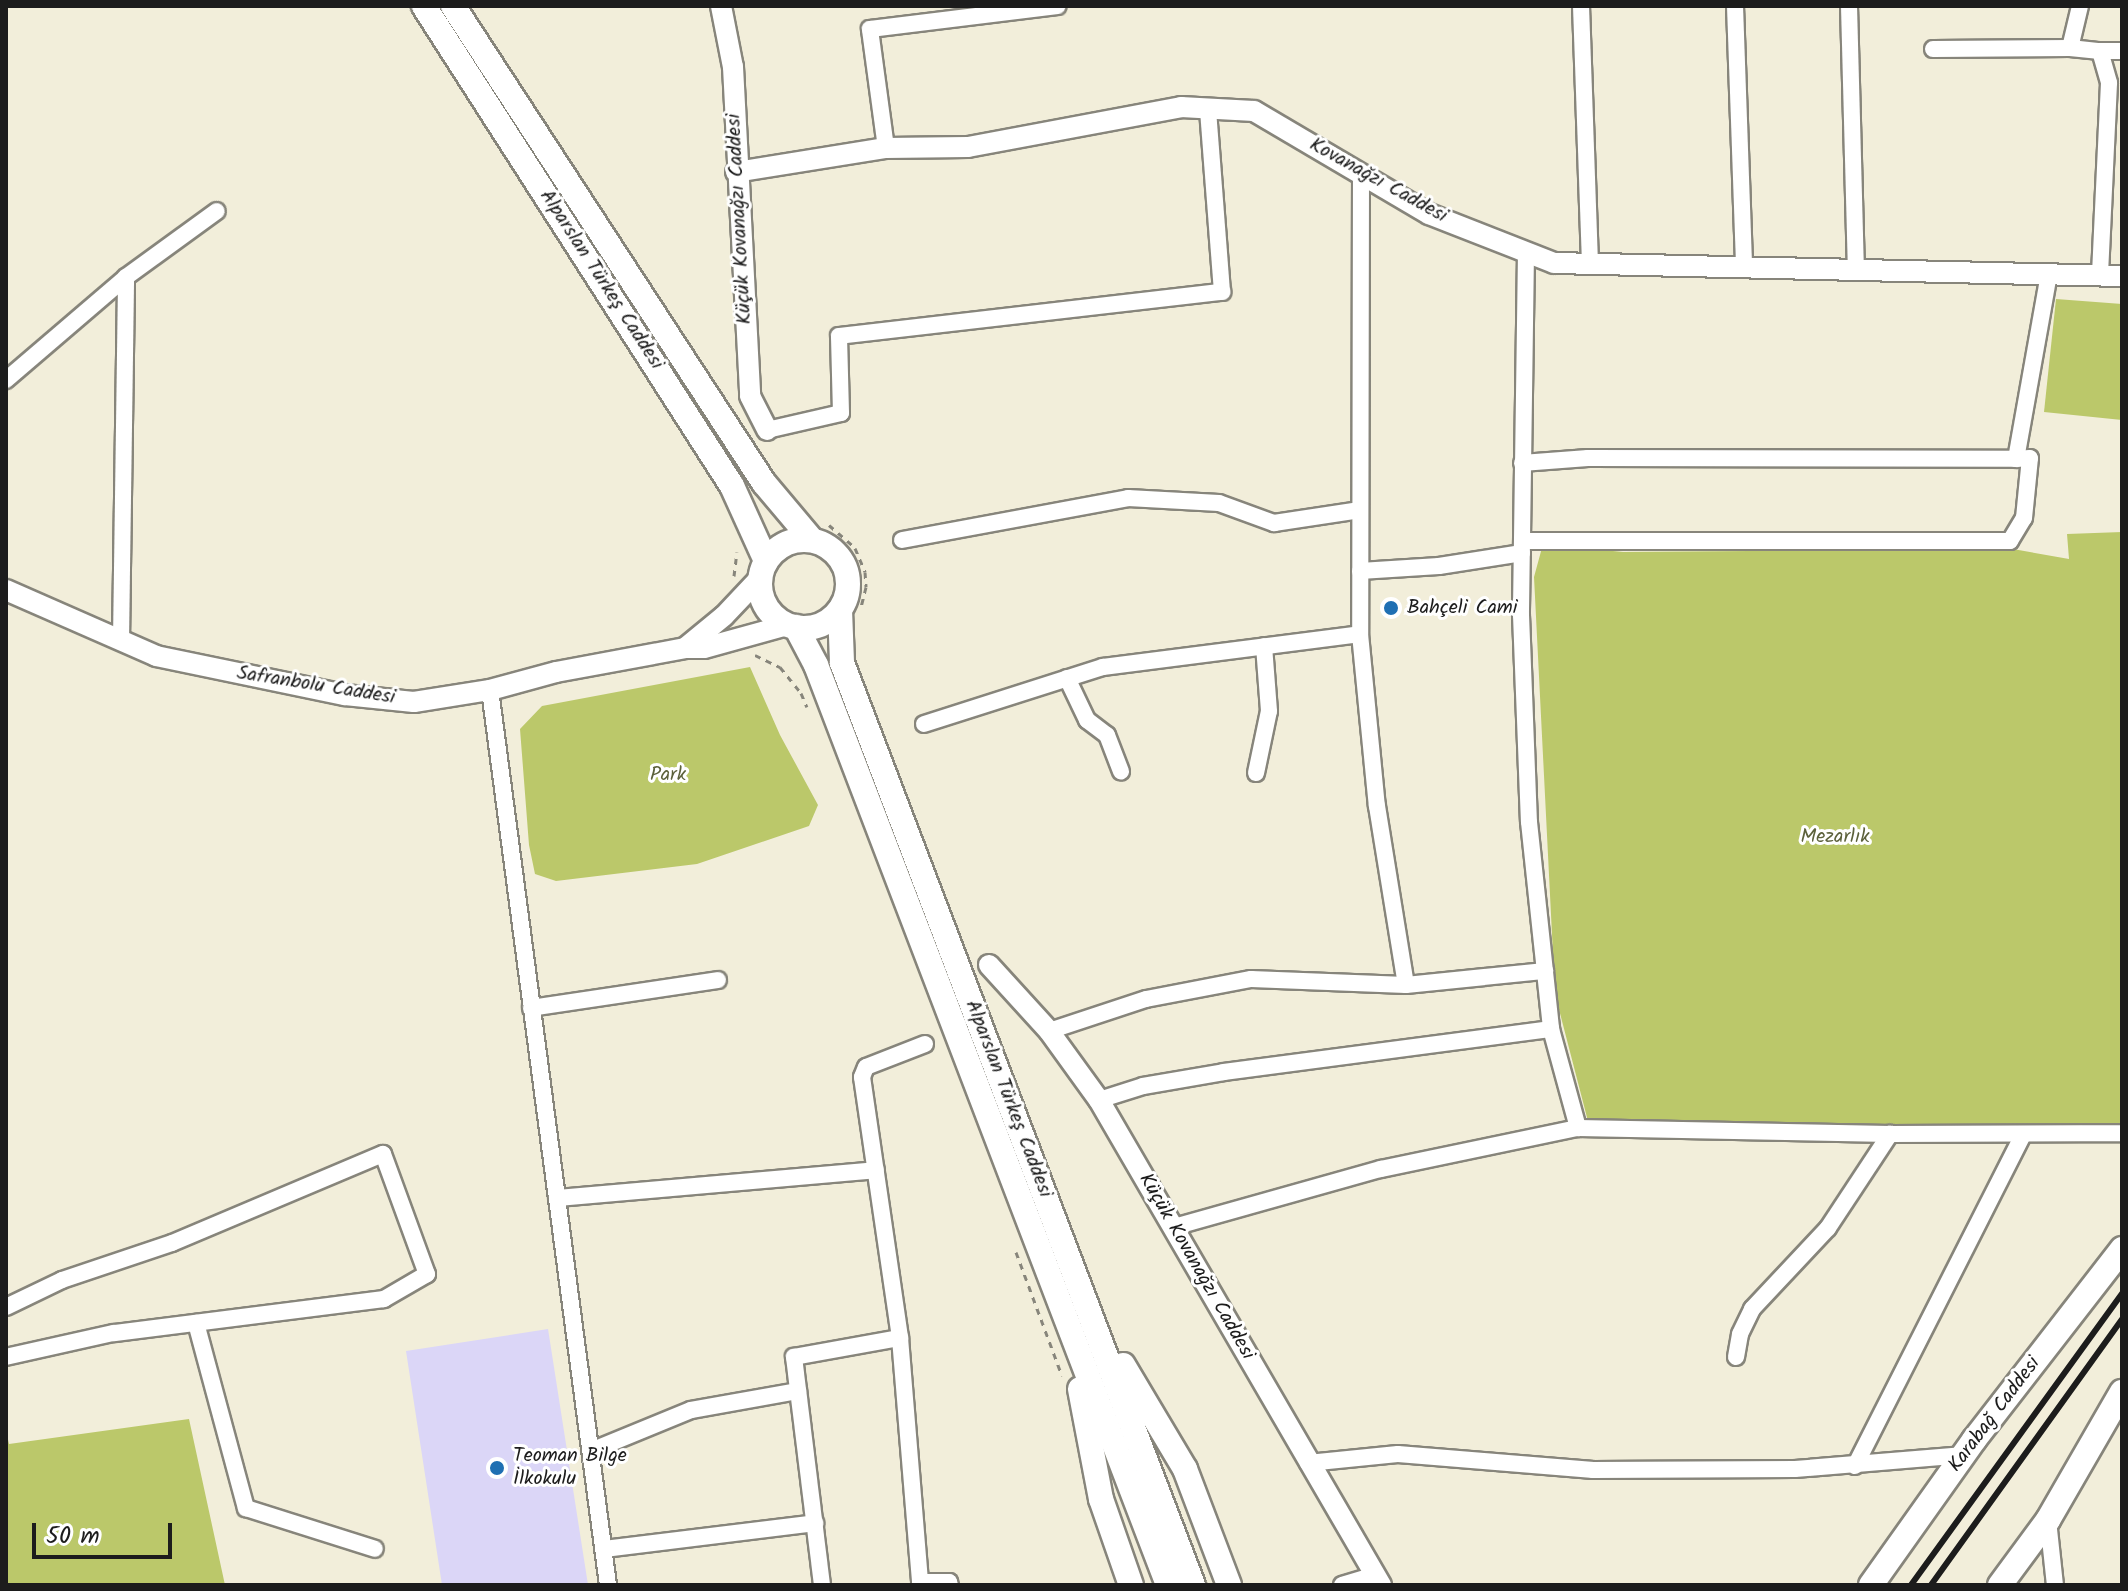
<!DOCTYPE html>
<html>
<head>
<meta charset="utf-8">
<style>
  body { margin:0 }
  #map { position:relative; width:2128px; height:1591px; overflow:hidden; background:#f2eeda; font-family:Kalam,sans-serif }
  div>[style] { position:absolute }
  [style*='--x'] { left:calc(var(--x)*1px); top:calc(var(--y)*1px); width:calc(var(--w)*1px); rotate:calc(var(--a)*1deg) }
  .built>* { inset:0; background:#dbd6f7 }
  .green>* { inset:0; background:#bbc86a }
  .path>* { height:3px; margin-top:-1.5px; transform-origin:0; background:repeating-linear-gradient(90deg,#87857b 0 6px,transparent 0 12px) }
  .roads { filter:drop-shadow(2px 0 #87857b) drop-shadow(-2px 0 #87857b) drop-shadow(0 2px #87857b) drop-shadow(0 -2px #87857b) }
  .minor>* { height:16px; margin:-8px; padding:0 8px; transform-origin:8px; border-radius:8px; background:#fff }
  .tertiary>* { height:20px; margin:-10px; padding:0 10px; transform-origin:10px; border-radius:10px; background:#fff }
  .secondary>* { height:24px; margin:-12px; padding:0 12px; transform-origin:12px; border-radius:12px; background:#fff }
  .secondary>.ring { margin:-12px; padding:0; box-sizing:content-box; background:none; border:24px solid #fff; border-radius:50% }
  .rail>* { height:6px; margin:-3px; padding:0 3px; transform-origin:3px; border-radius:3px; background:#1c1c1c }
  .dots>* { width:22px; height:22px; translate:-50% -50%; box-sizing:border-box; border:4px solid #fff; border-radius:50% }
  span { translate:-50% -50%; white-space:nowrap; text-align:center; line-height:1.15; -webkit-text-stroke:6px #fff; paint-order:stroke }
  .street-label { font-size:20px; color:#1c1c1c }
  .poi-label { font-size:20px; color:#1c1c1c }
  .left { translate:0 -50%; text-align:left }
  .park-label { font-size:20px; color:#5c613b }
  .frame { position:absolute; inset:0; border:8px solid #1c1c1c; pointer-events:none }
  .scale { position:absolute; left:32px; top:1523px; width:140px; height:36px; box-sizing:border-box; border:4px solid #1c1c1c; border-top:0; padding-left:10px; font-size:24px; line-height:28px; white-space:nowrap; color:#1c1c1c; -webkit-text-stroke:6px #fff; paint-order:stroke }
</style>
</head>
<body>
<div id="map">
  <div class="built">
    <i style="clip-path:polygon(548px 1329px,588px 1585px,442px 1585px,406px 1351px)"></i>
  </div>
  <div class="green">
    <i style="clip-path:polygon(2056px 299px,2122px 304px,2122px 420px,2044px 412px)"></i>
    <i style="clip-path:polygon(2122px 532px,2122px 1123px,1590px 1129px,1555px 994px,1534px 577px,1543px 544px,1623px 552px,2013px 549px,2069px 559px,2067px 534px)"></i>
    <i style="clip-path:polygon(750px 667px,780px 735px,818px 805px,809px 826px,697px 864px,556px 881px,535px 874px,529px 845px,520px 729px,542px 706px)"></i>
    <i style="clip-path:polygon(189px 1419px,225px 1585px,6px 1585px,6px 1430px,9px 1444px)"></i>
  </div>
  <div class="path">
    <i style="--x:829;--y:525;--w:35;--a:41"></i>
    <i style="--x:855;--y:548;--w:26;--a:67"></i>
    <i style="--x:865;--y:572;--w:15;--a:86"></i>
    <i style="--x:866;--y:587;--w:21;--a:104"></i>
    <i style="--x:734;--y:576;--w:24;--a:-83"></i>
    <i style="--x:755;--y:655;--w:28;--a:26"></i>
    <i style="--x:780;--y:667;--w:33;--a:51"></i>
    <i style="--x:801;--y:693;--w:15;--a:67"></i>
    <i style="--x:1016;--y:1252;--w:132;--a:69.6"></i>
  </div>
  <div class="roads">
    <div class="minor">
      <i style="--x:1581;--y:6;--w:258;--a:88"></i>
      <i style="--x:1735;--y:6;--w:261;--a:88"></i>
      <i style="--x:1849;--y:6;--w:263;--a:88.5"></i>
      <i style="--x:2080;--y:6;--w:43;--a:103.4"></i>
      <i style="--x:2070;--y:48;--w:30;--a:6"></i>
      <i style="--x:2100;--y:51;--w:33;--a:74"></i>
      <i style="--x:2109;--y:83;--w:192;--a:92.7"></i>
      <i style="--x:1933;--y:49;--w:137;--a:-0.4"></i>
      <i style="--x:2100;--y:51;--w:22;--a:0"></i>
      <i style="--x:886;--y:148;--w:120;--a:-97.7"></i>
      <i style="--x:870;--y:29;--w:189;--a:-7"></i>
      <i style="--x:1361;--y:173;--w:461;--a:90.1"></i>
      <i style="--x:1360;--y:634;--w:173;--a:84.4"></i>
      <i style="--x:1377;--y:806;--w:181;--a:80.8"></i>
      <i style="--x:1526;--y:252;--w:363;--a:90.8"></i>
      <i style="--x:1521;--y:615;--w:207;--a:87.8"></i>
      <i style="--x:1529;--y:822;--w:208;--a:83.9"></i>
      <i style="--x:1551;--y:1029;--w:103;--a:74.7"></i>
      <i style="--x:6;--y:380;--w:158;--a:-40.6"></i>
      <i style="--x:126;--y:277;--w:112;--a:-36"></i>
      <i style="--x:767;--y:430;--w:76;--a:-12.9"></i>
      <i style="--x:841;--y:413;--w:77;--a:-91.5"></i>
      <i style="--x:839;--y:336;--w:386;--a:-6.6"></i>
      <i style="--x:1222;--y:292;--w:185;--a:-94.4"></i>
      <i style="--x:1522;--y:463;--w:66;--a:-4.3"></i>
      <i style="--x:1588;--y:458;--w:428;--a:0.1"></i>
      <i style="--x:2016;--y:459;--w:188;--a:-79.9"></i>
      <i style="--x:902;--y:540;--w:230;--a:-10.5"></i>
      <i style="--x:1128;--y:498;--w:91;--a:3.1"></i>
      <i style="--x:1219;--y:503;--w:59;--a:20"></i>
      <i style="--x:1274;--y:523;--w:87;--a:-8.6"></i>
      <i style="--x:1522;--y:541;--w:488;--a:0"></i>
      <i style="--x:2010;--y:541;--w:27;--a:-59"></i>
      <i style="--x:2024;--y:518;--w:60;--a:-84.3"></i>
      <i style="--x:2030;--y:458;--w:14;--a:176"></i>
      <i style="--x:1360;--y:571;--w:79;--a:-3.6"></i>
      <i style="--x:1439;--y:566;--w:84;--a:-8.9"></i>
      <i style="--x:121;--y:641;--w:364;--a:-89.2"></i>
      <i style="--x:1067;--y:678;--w:47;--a:64.5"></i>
      <i style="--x:1087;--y:720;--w:25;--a:37"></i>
      <i style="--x:1107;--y:735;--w:39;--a:69"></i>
      <i style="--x:490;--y:690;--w:903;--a:82.49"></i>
      <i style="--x:924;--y:724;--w:188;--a:-17.7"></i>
      <i style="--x:1103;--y:667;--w:259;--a:-7.3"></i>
      <i style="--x:1256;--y:773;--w:63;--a:-78.2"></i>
      <i style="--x:1269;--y:711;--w:65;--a:-94.4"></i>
      <i style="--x:531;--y:1008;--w:189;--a:-8.5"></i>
      <i style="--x:1049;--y:1031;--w:102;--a:-18.3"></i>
      <i style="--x:1146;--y:999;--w:107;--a:-10.8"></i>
      <i style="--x:1251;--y:979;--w:155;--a:2.2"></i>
      <i style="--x:1406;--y:985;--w:140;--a:-5.8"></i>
      <i style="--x:925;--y:1044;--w:63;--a:158.7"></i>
      <i style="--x:866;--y:1067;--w:11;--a:112"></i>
      <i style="--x:862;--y:1077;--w:264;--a:81.7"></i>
      <i style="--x:900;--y:1338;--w:245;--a:85.3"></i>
      <i style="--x:920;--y:1582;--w:29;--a:0"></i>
      <i style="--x:949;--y:1582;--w:3;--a:72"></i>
      <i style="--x:1099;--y:1100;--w:46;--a:-17.7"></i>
      <i style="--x:1143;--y:1086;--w:82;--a:-9.8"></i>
      <i style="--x:1224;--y:1072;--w:330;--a:-7.5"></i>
      <i style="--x:557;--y:1198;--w:320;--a:-5"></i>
      <i style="--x:1174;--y:1227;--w:215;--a:-15.7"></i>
      <i style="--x:1381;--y:1169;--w:201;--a:-11.8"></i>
      <i style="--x:1578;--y:1128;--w:312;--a:1.1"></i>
      <i style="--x:1890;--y:1134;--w:232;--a:-0.2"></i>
      <i style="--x:6;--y:1307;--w:62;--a:-25.7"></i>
      <i style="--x:62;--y:1280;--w:116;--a:-18.6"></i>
      <i style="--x:172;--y:1243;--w:229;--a:-22.9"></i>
      <i style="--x:383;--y:1154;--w:128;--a:69.9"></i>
      <i style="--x:427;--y:1274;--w:50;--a:149.8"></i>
      <i style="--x:384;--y:1299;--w:273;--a:172.8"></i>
      <i style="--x:113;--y:1333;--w:110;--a:167.4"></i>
      <i style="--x:196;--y:1323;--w:192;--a:74.9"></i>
      <i style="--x:246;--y:1508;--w:135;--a:17.6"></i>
      <i style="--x:1736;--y:1357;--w:23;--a:-80"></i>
      <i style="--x:1740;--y:1334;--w:28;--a:-64"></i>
      <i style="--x:1752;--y:1309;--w:111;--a:-46.8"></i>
      <i style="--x:1828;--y:1228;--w:113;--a:-56.6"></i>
      <i style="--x:591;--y:1451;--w:108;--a:-22.3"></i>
      <i style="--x:691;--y:1410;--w:109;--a:-10.1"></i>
      <i style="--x:1308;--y:1463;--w:90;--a:-5.7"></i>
      <i style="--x:1398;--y:1454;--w:196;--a:4.7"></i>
      <i style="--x:1593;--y:1470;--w:202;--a:-0.3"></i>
      <i style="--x:1795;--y:1469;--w:170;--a:-4.7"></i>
      <i style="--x:1855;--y:1466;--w:371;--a:-63.1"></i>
      <i style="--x:2048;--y:1520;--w:65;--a:83.9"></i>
      <i style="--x:604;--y:1549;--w:213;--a:-7"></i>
      <i style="--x:822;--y:1585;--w:230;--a:-97"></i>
      <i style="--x:794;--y:1357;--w:108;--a:-10.2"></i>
      <i style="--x:1342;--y:1585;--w:34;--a:-17"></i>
    </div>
    <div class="tertiary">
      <i style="--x:721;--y:6;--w:62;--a:78.9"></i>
      <i style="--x:733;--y:67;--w:329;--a:87"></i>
      <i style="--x:750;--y:396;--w:38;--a:63"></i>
      <i style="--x:736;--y:172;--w:152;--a:-9.1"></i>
      <i style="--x:886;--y:148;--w:82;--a:-0.7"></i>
      <i style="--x:968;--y:147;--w:217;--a:-10.6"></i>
      <i style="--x:1181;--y:107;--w:73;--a:3.1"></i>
      <i style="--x:1254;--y:111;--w:203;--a:30.5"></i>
      <i style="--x:1429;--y:214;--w:134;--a:21.4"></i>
      <i style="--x:1554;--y:263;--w:568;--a:1.31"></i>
      <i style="--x:6;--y:590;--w:164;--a:23.7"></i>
      <i style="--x:156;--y:656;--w:193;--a:11.7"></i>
      <i style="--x:345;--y:695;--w:69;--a:5.8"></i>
      <i style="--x:414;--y:702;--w:77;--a:-9"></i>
      <i style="--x:490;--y:690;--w:68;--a:-15.3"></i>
      <i style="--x:556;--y:672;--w:131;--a:-10.5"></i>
      <i style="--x:685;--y:648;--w:19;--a:0"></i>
      <i style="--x:704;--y:648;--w:86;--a:-15.5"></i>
      <i style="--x:685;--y:648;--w:50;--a:-39.4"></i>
      <i style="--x:724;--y:616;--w:51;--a:-46.6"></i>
      <i style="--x:989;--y:965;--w:89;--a:47.7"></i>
      <i style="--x:1049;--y:1031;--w:85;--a:54.1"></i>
      <i style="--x:1099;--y:1100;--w:561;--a:59.82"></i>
    </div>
    <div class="secondary">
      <i style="--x:424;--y:6;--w:570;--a:57.31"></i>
      <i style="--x:732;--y:486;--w:82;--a:65.6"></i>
      <i style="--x:453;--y:6;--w:569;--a:56.9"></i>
      <i style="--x:764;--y:483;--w:75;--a:49.9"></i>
      <i class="ring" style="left:760px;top:540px;width:64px;height:64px"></i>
      <i style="--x:840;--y:610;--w:53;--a:87.8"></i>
      <i style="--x:842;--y:663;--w:987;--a:69.16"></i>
      <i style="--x:796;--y:627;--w:43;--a:62.2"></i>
      <i style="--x:816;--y:665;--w:985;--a:69.06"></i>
      <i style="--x:1123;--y:1365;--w:121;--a:59.2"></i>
      <i style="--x:1185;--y:1469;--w:124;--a:69.2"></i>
      <i style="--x:1080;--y:1389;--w:112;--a:79.2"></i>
      <i style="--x:1101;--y:1499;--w:91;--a:70.8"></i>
      <i style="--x:1871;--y:1585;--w:178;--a:-54.6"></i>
      <i style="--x:1974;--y:1440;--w:242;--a:-52.2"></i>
      <i style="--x:2000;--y:1585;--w:81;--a:-53.6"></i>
      <i style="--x:2048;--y:1520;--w:148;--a:-60"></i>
    </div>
  </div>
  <div class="rail">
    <i style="--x:1911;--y:1585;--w:360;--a:-54.1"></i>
    <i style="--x:1931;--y:1585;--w:327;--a:-54.3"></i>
  </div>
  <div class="dots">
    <i style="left:1391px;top:608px;background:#1f6fb2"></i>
    <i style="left:497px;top:1468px;background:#1f6fb2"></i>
  </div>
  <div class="street-label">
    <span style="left:1378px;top:181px;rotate:29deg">Kovanağzı Caddesi</span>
    <span style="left:740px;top:219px;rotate:-93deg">Küçük Kovanağzı Caddesi</span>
    <span style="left:601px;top:280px;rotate:57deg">Alparslan Türkeş Caddesi</span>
    <span style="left:316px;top:686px;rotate:9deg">Safranbolu Caddesi</span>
    <span style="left:1008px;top:1099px;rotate:69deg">Alparslan Türkeş Caddesi</span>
    <span style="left:1196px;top:1267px;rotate:60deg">Küçük Kovanağzı Caddesi</span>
    <span style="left:1995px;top:1415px;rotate:-53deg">Karabağ Caddesi</span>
  </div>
  <div class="poi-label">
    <span class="left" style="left:1407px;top:608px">Bahçeli Cami</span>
    <span class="left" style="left:513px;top:1468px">Teoman Bilge<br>İlkokulu</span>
  </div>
  <div class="park-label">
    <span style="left:668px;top:775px">Park</span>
    <span style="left:1835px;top:837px">Mezarlık</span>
  </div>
  <div class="frame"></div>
  <div class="scale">50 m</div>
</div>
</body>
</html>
